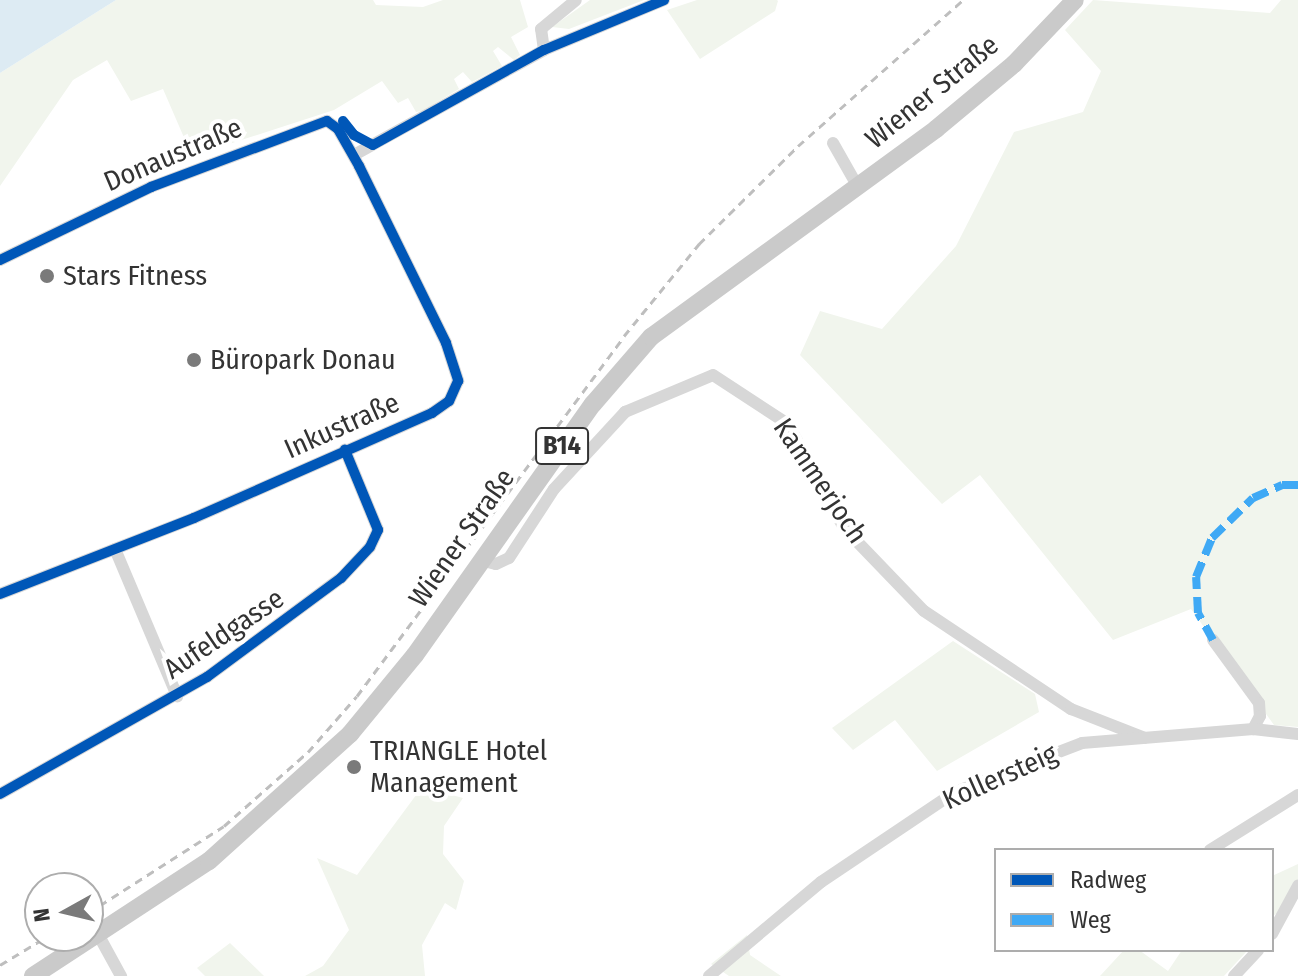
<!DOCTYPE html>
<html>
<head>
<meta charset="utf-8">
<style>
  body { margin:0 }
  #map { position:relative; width:1298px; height:976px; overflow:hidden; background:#fff; font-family:"Fira Sans Condensed",sans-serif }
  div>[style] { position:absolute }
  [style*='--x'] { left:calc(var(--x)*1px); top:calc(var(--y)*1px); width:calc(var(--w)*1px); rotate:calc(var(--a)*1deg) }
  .green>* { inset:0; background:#f1f5ed }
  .water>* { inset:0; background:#ddebf3 }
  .minor>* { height:12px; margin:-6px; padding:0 6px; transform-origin:6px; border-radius:6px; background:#d7d7d7 }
  .primary>* { height:18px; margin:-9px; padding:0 9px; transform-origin:9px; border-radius:9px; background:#cacaca }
  .rail>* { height:3px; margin-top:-1.5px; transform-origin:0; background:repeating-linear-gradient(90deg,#bebebe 0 8px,transparent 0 14px) }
  .quiet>* { height:8px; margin-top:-4px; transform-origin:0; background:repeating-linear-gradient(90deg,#3fa9f5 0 16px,transparent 0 24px) }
  .cycleway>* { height:10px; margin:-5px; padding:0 5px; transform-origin:5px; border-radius:5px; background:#0057b8 }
  .dots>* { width:22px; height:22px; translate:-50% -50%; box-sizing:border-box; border:4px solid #fff; border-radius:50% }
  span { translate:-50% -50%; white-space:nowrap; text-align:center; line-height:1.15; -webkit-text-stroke:8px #fff; paint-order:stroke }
  .shield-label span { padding:2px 6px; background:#fff; border:2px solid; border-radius:6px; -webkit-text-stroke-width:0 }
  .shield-label { font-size:26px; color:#333; font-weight:700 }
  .street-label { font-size:28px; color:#333 }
  .poi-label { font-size:28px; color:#333 }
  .left { translate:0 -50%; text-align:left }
  .legend { position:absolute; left:994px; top:848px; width:280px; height:104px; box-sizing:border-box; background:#fff; border:2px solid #adadad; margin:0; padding:10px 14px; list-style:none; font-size:24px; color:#333 }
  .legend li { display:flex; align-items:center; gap:16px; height:40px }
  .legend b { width:40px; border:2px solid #adadad }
  .north { position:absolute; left:24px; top:872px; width:80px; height:80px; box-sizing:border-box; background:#fff; border:2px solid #adadad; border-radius:50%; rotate:262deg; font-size:22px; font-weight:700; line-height:32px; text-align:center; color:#333 }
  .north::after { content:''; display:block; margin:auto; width:28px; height:36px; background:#7a7a7a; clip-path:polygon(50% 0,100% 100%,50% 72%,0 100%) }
</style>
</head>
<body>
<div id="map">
  <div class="green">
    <i style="clip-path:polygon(116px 0,373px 0,376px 5px,423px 7px,443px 0,520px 0,528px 27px,511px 37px,520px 55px,514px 60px,498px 47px,493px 51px,502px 66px,472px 82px,463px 72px,454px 79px,459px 89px,422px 111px,416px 112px,408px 98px,398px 103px,382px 81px,334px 110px,192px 156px,163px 89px,131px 101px,107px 60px,73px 80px,0 186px,0 73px)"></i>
    <i style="clip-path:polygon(590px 0,644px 0,569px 29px,552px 27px)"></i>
    <i style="clip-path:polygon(697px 0,777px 0,778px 1px,775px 11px,700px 59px,667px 10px)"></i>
    <i style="clip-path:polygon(1093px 0,1270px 13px,1281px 0,1298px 0,1298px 727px,1274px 725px,1191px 609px,1113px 640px,980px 475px,942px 504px,800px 355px,820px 311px,882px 329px,956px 246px,1014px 132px,1083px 112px,1101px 71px,1065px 30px)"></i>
    <i style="clip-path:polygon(953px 641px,1035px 694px,1039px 712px,937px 771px,895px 720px,853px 750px,832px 728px)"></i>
    <i style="clip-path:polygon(422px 787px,463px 798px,444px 826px,443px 854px,464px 881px,456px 910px,445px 903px,422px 945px,425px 976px,305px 976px,323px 966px,349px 930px,317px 858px,357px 875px)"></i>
    <i style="clip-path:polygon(1298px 864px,1298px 883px,1280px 912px,1272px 916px,1272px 876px)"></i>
    <i style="clip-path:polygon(747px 935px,750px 955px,781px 976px,729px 976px,711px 964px)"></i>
    <i style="clip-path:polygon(230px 943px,264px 976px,205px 976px,197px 968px)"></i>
    <i style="clip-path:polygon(1124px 950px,1139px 950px,1168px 971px,1182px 950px,1248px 950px,1224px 976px,1100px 976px)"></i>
  </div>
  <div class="water">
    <i style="clip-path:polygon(0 0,116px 0,0 73px)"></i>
  </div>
  <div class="minor">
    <i style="--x:544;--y:50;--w:21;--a:-98"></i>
    <i style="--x:541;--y:29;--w:45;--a:-39.6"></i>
    <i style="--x:833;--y:143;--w:51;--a:60.4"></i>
    <i style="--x:354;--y:155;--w:217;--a:-28.9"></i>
    <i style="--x:544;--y:50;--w:130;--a:-22.6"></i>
    <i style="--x:0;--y:260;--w:168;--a:-25.8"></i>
    <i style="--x:151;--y:187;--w:188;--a:-20.6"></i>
    <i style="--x:327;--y:121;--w:14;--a:36"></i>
    <i style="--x:338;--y:129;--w:43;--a:60.4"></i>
    <i style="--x:359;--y:166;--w:197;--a:63.8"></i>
    <i style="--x:446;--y:343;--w:40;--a:72"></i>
    <i style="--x:458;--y:381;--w:22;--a:114"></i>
    <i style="--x:449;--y:401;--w:21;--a:145"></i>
    <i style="--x:432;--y:413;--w:260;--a:156.2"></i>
    <i style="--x:194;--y:518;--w:208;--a:158.6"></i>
    <i style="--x:115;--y:549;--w:160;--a:67.1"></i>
    <i style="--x:480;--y:560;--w:16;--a:14"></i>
    <i style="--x:496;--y:564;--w:14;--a:-25"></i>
    <i style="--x:509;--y:558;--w:82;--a:-56.9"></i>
    <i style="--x:554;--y:489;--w:105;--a:-47.3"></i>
    <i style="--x:625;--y:412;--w:95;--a:-22.8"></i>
    <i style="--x:713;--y:375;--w:90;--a:33.2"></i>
    <i style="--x:788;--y:424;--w:118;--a:61.7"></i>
    <i style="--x:844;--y:528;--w:115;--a:46.1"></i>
    <i style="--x:924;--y:611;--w:177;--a:33.7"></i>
    <i style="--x:1071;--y:709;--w:79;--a:21.4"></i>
    <i style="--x:1213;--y:640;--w:78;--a:53.9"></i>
    <i style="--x:1259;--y:703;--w:13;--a:86"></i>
    <i style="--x:1260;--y:716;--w:15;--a:118"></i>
    <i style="--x:0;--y:794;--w:238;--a:-29.5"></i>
    <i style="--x:207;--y:677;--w:167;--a:-36.5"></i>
    <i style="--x:341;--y:578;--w:42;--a:-46.9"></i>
    <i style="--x:370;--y:547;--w:19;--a:-65"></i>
    <i style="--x:378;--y:530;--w:87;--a:-112.4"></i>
    <i style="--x:1210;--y:850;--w:104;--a:-32"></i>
    <i style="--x:1272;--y:934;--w:55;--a:-61.6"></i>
    <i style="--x:99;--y:936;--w:46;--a:61.2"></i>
    <i style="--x:709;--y:976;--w:146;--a:-40"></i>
    <i style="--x:821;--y:882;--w:161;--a:-33.9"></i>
    <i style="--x:955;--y:792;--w:136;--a:-21.1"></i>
    <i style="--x:1082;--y:743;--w:172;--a:-4.7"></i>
    <i style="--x:1253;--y:729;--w:45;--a:6.3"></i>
    <i style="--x:1234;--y:976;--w:35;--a:-47"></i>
  </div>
  <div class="primary">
    <i style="--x:33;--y:976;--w:210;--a:-33.2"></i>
    <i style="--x:209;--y:861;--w:190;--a:-42"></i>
    <i style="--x:350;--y:734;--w:102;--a:-50.6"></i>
    <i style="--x:415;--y:655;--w:308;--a:-54.7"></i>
    <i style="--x:593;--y:404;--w:89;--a:-49.1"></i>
    <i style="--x:651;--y:337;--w:353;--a:-36.1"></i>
    <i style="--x:936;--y:129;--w:102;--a:-39.8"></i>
    <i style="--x:1014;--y:64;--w:88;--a:-46.4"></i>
  </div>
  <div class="rail">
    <i style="--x:88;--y:913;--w:161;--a:-32.6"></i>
    <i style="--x:224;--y:826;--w:112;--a:-41.4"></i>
    <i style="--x:308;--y:752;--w:74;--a:-48.8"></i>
    <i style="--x:357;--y:696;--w:448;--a:-53.4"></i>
    <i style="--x:624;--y:336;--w:119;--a:-50.8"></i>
    <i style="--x:699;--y:244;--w:139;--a:-44.7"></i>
    <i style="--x:798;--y:146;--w:220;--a:-41.5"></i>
    <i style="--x:0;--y:965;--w:56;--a:-31.1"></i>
  </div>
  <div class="quiet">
    <i style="--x:1213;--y:640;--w:31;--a:-119"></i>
    <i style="--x:1198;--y:613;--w:36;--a:-93"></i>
    <i style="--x:1196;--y:577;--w:42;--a:-67.7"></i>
    <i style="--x:1212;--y:538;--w:57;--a:-44.3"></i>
    <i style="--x:1253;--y:498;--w:32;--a:-24"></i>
    <i style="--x:1282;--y:485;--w:16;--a:0"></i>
  </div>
  <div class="cycleway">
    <i style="--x:343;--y:121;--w:18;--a:52"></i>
    <i style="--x:354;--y:135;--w:21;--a:28"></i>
    <i style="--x:373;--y:145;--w:196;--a:-29.1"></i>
    <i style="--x:544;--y:50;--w:130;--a:-22.6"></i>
    <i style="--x:0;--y:260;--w:168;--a:-25.8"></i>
    <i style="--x:151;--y:187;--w:188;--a:-20.6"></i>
    <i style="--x:327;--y:121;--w:14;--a:36"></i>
    <i style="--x:338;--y:129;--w:43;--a:60.4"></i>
    <i style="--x:359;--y:166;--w:197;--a:63.8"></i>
    <i style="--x:446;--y:343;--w:40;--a:72"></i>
    <i style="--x:458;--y:381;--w:22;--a:114"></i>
    <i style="--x:449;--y:401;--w:21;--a:145"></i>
    <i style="--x:432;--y:413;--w:260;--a:156.2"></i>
    <i style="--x:194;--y:518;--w:208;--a:158.6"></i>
    <i style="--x:0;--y:794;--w:238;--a:-29.5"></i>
    <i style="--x:207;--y:677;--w:167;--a:-36.5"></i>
    <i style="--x:341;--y:578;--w:42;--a:-46.9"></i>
    <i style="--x:370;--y:547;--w:19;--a:-65"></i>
    <i style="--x:378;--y:530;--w:87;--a:-112.4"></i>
  </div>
  <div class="dots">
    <i style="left:47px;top:276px;background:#7a7a7a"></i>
    <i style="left:194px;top:360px;background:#7a7a7a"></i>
    <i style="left:354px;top:767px;background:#7a7a7a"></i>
  </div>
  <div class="shield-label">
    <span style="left:562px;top:446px">B14</span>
  </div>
  <div class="street-label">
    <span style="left:932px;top:92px;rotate:-39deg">Wiener Straße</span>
    <span style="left:173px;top:155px;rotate:-23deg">Donaustraße</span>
    <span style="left:342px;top:426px;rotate:-24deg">Inkustraße</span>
    <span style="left:820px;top:481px;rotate:56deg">Kammerjoch</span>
    <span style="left:462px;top:538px;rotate:-55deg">Wiener Straße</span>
    <span style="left:224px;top:634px;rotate:-34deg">Aufeldgasse</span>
    <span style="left:1000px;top:777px;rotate:-24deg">Kollersteig</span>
  </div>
  <div class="poi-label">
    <span class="left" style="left:63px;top:276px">Stars Fitness</span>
    <span class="left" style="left:210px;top:360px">Büropark Donau</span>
    <span class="left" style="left:370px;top:767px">TRIANGLE Hotel<br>Management</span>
  </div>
  <ul class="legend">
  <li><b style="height:10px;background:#0057b8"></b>Radweg</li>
  <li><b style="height:10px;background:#3fa9f5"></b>Weg</li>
  </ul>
  <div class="north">N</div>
</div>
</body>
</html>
